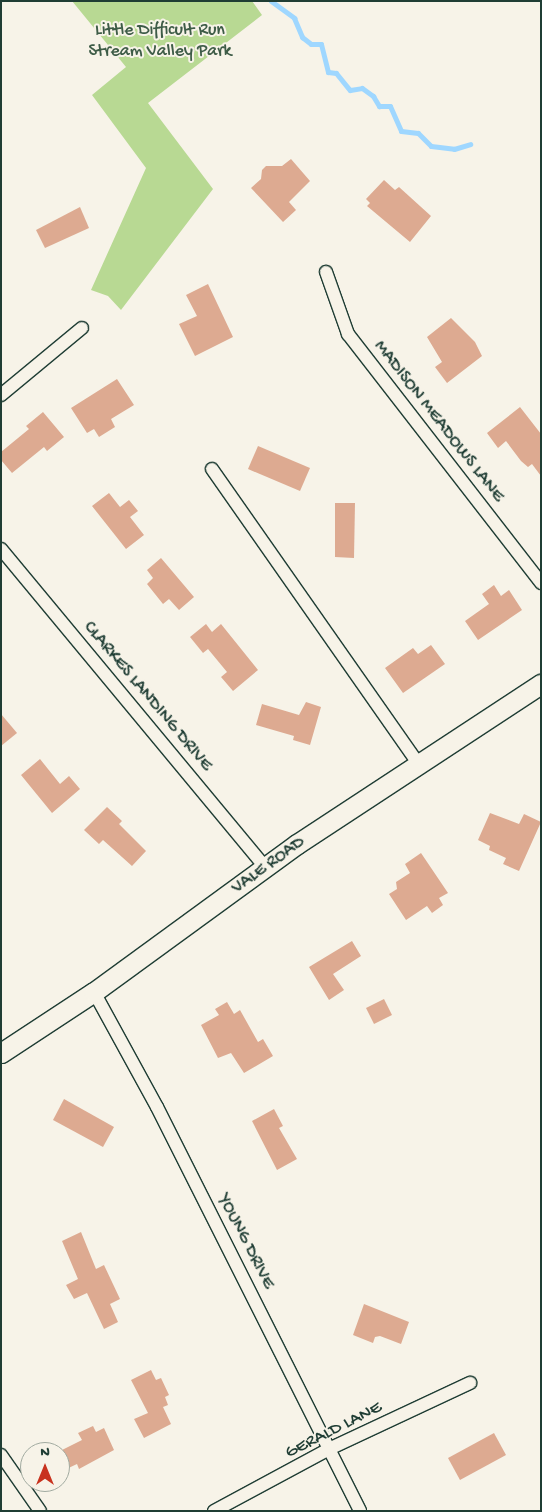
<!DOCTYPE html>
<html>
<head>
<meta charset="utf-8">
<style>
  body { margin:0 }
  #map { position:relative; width:542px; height:1512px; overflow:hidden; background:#f7f3e8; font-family:"Gochi Hand",sans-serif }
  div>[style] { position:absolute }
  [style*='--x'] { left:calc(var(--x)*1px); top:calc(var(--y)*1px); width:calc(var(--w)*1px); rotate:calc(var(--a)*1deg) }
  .green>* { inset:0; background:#b8d993 }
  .stream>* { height:5px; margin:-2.5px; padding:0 2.5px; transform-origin:2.5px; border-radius:2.5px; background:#9fd7ff }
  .building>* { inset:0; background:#ddaa91 }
  .roads { filter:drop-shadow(1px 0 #1f3d34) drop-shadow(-1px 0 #1f3d34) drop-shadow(0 1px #1f3d34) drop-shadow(0 -1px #1f3d34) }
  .street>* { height:12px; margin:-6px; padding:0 6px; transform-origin:6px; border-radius:6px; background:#f7f3e8 }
  .secondary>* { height:19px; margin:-9.5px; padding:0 9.5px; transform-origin:9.5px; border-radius:9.5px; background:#f7f3e8 }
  span { translate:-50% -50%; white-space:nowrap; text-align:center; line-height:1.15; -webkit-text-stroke:4px #f7f3e8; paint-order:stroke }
  .park-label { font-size:18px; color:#3e5c47 }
  .street-label { font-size:18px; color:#1f3d34 }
  .frame { position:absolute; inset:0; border:2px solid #1f3d34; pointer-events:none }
  .north { position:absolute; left:20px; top:1442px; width:50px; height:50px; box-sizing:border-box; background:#f7f3e8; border:1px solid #a1aaa0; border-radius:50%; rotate:0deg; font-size:14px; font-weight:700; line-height:20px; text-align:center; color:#1f3d34 }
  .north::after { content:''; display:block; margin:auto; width:18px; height:22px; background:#c8321e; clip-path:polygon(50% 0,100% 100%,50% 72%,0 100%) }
</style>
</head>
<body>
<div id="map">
  <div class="green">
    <i style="clip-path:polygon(72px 1px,252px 1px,262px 15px,148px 103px,213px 189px,121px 310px,108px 296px,91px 290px,146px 168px,92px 95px,126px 67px)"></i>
  </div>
  <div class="stream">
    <i style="--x:271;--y:1;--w:29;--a:36"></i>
    <i style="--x:294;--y:18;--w:21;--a:67"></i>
    <i style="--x:302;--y:37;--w:11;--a:38"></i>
    <i style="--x:311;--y:44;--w:10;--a:0"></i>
    <i style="--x:321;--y:44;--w:29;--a:76"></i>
    <i style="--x:328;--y:72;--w:8;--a:7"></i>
    <i style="--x:336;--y:73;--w:22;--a:51"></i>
    <i style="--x:350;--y:90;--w:12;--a:-9"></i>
    <i style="--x:362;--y:88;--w:14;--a:36"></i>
    <i style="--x:373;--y:96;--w:12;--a:59"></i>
    <i style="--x:379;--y:106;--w:11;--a:0"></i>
    <i style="--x:390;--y:106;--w:27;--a:66"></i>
    <i style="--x:401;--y:131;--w:17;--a:7"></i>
    <i style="--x:418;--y:133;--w:18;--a:45"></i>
    <i style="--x:431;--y:146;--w:23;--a:7"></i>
    <i style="--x:454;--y:149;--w:17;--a:-17"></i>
  </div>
  <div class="building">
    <i style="clip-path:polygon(291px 159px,310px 181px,289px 202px,296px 210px,283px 222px,251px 188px,261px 179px,262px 170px,266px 166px,282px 166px)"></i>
    <i style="clip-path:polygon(384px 180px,395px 190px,399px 187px,431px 216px,410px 242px,367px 206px,370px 203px,366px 199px)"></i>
    <i style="clip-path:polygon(80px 207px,89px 228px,45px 248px,36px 230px)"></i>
    <i style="clip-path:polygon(208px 284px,233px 337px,195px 356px,179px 324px,197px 316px,186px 295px)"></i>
    <i style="clip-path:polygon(451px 318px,475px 342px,482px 356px,447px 383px,435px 367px,442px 362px,427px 337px)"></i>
    <i style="clip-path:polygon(117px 379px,134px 405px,111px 419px,115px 427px,99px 437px,94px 429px,87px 433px,71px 408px)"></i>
    <i style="clip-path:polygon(520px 407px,541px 434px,541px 476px,532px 464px,528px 467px,521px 461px,506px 441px,498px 448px,487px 433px)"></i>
    <i style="clip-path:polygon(43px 412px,64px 437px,47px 451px,44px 447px,12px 473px,1px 460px,1px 452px,29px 429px,26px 426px)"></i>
    <i style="clip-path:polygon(258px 446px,310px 468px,300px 491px,248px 469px)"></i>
    <i style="clip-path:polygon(109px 493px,120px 507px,129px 500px,138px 511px,130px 517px,144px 535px,126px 549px,92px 506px)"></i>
    <i style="clip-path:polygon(335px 503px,355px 503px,354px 558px,335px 557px)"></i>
    <i style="clip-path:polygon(161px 558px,194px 597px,179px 610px,169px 599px,163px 604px,147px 584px,153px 578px,147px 570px)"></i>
    <i style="clip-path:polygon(494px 585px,501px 596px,509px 590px,522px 610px,478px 640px,465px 621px,489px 604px,482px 594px)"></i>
    <i style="clip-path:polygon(206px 624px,212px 632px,221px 624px,258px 670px,233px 691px,221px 677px,227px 672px,208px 649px,203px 653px,190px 637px)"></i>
    <i style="clip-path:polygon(431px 645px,445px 664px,403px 693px,385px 668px,413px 648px,418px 654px)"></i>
    <i style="clip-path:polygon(306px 702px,321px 707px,310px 745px,293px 740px,294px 736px,256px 725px,262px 704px,299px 715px)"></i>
    <i style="clip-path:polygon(1px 714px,17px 733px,1px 746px)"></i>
    <i style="clip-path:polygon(40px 759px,60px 784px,69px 776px,80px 789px,52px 813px,21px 775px)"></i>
    <i style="clip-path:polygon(107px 807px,122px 821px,119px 824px,146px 851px,132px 866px,103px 840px,99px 844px,84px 830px)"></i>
    <i style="clip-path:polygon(490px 813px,519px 824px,524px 814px,541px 822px,519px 871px,503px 864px,506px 858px,489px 850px,490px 846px,478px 840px)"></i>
    <i style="clip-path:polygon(421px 853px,448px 893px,439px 898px,443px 905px,432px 913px,427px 906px,406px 920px,389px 894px,397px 889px,396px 882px,410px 873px,405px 864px)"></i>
    <i style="clip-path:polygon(352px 941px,361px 956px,333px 974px,344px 990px,329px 1000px,309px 967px)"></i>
    <i style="clip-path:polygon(384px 999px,392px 1015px,374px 1024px,366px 1008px)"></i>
    <i style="clip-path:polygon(227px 1002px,234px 1014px,240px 1010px,258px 1042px,263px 1039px,273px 1056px,244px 1073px,231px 1053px,218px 1058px,201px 1025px,219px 1015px,215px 1009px)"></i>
    <i style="clip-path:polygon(64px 1099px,114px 1127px,103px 1147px,53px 1120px)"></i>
    <i style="clip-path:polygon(274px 1109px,283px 1126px,279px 1128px,297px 1159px,277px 1170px,252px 1121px)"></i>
    <i style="clip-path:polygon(81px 1232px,96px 1269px,104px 1265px,120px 1299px,110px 1304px,118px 1322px,104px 1329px,87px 1293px,74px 1299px,66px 1285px,78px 1279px,62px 1241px)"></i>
    <i style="clip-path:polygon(364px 1304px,409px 1322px,401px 1344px,380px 1336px,375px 1337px,373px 1343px,353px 1335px)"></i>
    <i style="clip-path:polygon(151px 1370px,156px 1380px,161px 1378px,169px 1395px,165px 1397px,168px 1405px,163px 1407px,171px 1424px,144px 1438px,134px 1419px,148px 1413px,131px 1380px)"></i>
    <i style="clip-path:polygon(93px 1426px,96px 1432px,104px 1428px,114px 1450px,79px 1469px,77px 1464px,60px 1472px,60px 1451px,82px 1440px,78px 1433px)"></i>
    <i style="clip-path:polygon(494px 1433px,506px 1455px,460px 1480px,448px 1458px)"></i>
  </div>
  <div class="roads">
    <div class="street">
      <i style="--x:326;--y:272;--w:66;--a:70.5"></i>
      <i style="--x:348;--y:334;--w:315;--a:52.2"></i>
      <i style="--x:1;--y:395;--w:105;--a:-39.6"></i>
      <i style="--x:212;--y:469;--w:359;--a:55"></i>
      <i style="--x:1;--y:549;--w:413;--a:50.3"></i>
      <i style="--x:94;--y:992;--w:131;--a:61.3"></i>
      <i style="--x:157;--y:1107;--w:452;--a:63.3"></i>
      <i style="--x:1;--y:1455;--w:68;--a:55.1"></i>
      <i style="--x:214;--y:1511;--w:131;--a:-28.3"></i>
      <i style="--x:329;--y:1449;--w:156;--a:-25.1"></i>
    </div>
    <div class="secondary">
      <i style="--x:1;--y:1053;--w:111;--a:-33.3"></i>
      <i style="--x:94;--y:992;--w:251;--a:-36.1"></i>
      <i style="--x:297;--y:844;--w:292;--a:-33.3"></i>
    </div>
  </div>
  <div class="park-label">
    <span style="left:160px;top:42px">Little Difficult Run<br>Stream Valley Park</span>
  </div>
  <div class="street-label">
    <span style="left:438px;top:422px;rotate:52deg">MADISON MEADOWS LANE</span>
    <span style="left:147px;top:697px;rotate:50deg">CLARKES LANDING DRIVE</span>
    <span style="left:269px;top:866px;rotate:-36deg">VALE ROAD</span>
    <span style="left:245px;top:1242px;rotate:63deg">YOUNG DRIVE</span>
    <span style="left:334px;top:1431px;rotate:-27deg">GERALD LANE</span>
  </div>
  <div class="frame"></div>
  <div class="north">N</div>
</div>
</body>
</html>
